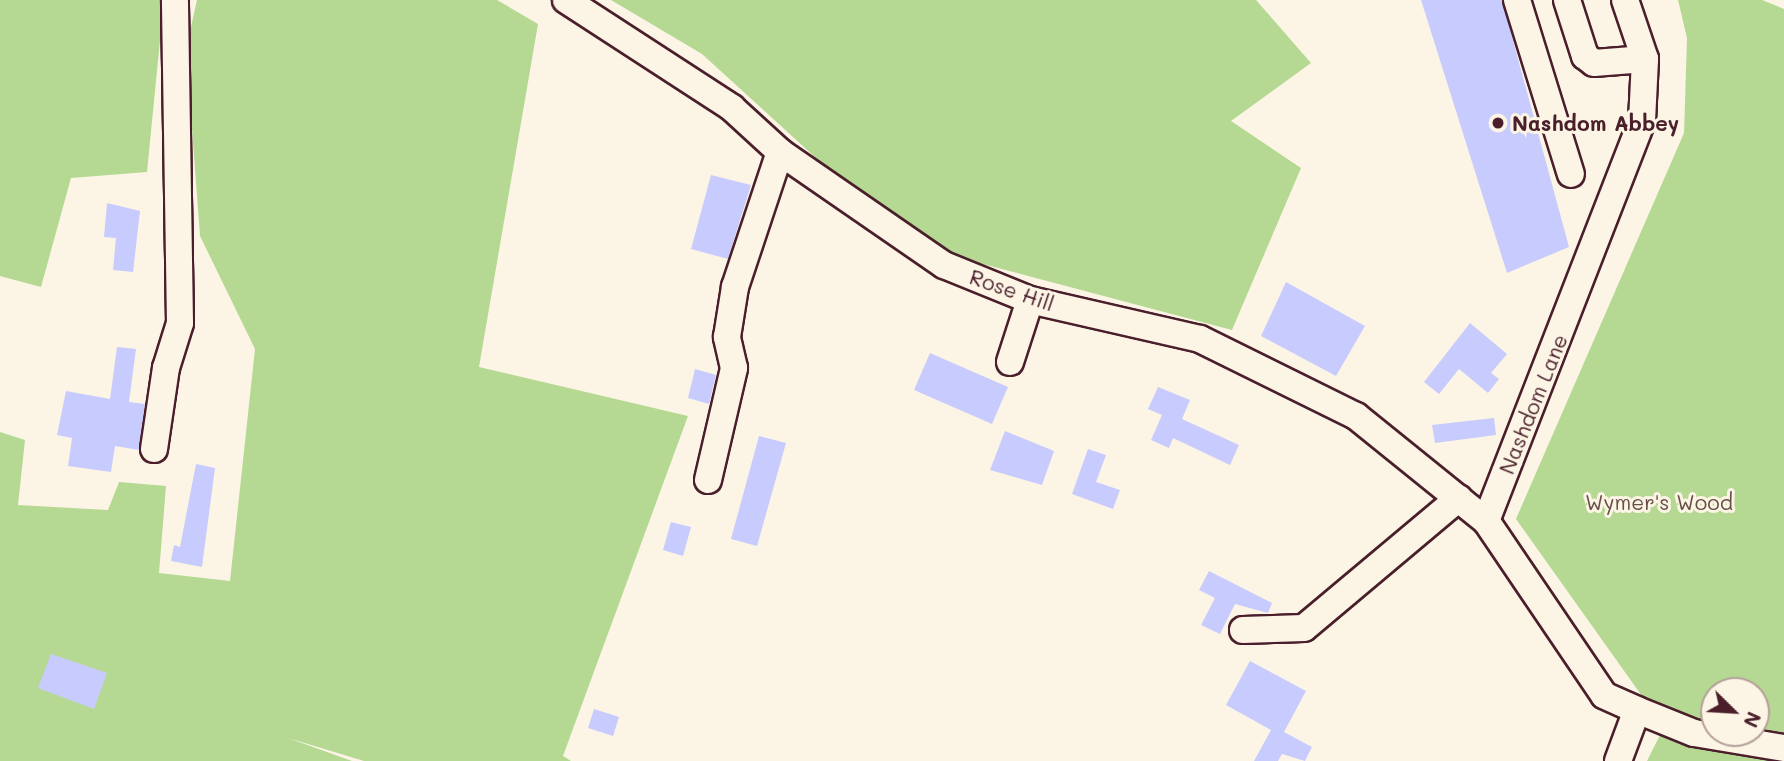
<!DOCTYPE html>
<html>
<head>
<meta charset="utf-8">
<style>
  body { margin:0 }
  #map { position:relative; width:1784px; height:761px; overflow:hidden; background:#fcf5e5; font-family:Mali,sans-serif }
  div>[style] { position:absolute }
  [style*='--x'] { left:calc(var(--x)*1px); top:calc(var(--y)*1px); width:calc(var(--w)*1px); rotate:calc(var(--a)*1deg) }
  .green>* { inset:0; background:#b5d993 }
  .building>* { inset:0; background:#c8cbfe }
  .roads { filter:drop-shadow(2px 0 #4a1f2b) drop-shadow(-2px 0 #4a1f2b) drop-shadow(0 2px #4a1f2b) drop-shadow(0 -2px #4a1f2b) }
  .minor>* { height:26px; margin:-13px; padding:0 13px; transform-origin:13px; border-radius:13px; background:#fcf5e5 }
  .dots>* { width:19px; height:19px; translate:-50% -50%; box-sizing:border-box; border:4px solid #fcf5e5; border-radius:50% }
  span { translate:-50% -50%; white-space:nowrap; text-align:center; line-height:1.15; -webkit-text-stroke:6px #fcf5e5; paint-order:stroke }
  .poi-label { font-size:21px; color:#4a1f2b; font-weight:700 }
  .left { translate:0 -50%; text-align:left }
  .street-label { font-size:21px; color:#4a1f2b }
  .park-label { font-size:21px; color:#654e45 }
  .north { position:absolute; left:1700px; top:677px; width:70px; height:70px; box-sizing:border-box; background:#fcf5e5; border:2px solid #b59f9b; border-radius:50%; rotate:114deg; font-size:19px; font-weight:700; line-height:28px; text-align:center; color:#4a1f2b }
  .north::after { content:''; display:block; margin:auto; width:24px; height:32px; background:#4a1f2b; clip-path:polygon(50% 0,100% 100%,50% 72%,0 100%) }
</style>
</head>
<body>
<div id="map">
  <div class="green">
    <i style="clip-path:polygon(0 0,164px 0,147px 172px,71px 178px,41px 287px,0 276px)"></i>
    <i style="clip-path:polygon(197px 0,497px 0,538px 24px,479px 367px,688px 416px,563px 756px,571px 761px,364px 761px,288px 738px,352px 761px,0 761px,0 432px,25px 440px,18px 505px,108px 510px,119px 482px,166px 486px,159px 573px,230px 581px,255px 349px,200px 236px,186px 49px)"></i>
    <i style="clip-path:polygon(611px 0,1256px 0,1311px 63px,1231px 121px,1301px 168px,1232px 330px,945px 254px,827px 168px,702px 54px)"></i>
    <i style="clip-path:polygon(evenodd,1678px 0,1762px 0,1784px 9px,1784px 761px,1647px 761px,1664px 727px,1516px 519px,1684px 133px,1687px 38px,1678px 0,1714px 691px,1756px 691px,1756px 733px,1714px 733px,1714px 691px)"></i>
  </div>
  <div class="building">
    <i style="clip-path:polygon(1421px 0,1502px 0,1569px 247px,1507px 273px)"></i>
    <i style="clip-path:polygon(711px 175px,751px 185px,728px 259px,691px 249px)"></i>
    <i style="clip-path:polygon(107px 203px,140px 211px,133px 272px,113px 270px,116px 238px,104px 237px)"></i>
    <i style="clip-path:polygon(1286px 282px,1365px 326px,1336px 376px,1261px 336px)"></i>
    <i style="clip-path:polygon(1470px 323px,1507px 354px,1491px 373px,1499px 379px,1488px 393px,1459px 369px,1439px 394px,1424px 382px)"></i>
    <i style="clip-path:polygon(117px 347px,136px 349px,129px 402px,145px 404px,139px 450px,115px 446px,111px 472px,68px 466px,72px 438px,57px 435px,66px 391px,110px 399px)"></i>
    <i style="clip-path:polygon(930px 353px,1008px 387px,992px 424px,914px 390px)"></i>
    <i style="clip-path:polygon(695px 369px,716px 375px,709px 404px,688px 398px)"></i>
    <i style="clip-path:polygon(1158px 387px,1190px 400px,1182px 419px,1239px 445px,1230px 465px,1173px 438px,1169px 448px,1151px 440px,1162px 415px,1148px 409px)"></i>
    <i style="clip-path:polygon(1494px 418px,1496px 435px,1435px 443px,1432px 425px)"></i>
    <i style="clip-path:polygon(1005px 431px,1054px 451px,1042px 485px,990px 470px)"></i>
    <i style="clip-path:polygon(759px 436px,786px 443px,757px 546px,731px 539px)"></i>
    <i style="clip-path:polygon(1088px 449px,1106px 455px,1096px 482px,1120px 490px,1113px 509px,1072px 494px)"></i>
    <i style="clip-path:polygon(196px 464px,215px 468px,202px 567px,171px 561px,174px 545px,180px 547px)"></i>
    <i style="clip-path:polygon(671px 522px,691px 527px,683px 556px,663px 550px)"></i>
    <i style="clip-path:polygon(1209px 571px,1272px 603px,1268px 613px,1235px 604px,1220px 634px,1201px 625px,1215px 598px,1199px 590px)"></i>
    <i style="clip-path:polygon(51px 654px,107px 673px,94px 709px,38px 688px)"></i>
    <i style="clip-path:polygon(1250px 661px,1306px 691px,1284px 732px,1312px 747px,1305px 761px,1282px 754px,1278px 761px,1254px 761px,1271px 730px,1226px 705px)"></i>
    <i style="clip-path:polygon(594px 709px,619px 717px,613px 736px,588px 728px)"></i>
  </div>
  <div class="roads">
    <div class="minor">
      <i style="--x:566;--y:0;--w:198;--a:33"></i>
      <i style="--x:732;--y:108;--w:65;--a:42.5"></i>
      <i style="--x:780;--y:152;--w:199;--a:34.6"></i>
      <i style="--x:944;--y:265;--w:93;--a:22.1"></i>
      <i style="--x:1030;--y:300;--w:174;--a:12.9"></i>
      <i style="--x:1200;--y:339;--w:174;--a:26.3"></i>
      <i style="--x:1356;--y:416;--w:167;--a:38.9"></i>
      <i style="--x:1517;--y:0;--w:182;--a:72.8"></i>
      <i style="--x:1567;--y:0;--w:59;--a:72.2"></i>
      <i style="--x:1585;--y:56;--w:11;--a:38"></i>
      <i style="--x:1594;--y:63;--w:51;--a:-4.5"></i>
      <i style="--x:1010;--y:362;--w:65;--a:-72.1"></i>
      <i style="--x:154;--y:449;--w:82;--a:-81.6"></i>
      <i style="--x:166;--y:368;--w:47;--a:-72.7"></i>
      <i style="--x:180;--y:323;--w:323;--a:-90.9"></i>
      <i style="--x:708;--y:480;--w:115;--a:-76.9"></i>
      <i style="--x:734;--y:368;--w:32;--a:-103"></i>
      <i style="--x:727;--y:337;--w:51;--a:-80.9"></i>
      <i style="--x:735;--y:287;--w:142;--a:-71.6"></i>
      <i style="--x:1243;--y:630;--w:61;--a:-1.9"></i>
      <i style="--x:1304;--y:628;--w:202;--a:-40"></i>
      <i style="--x:1637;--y:710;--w:61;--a:22"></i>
      <i style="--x:1694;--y:733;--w:91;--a:9.5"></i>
      <i style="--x:1618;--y:761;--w:54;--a:-69.6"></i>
      <i style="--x:1637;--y:710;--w:36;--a:-156"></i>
      <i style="--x:1604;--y:695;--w:210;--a:-124.1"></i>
      <i style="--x:1486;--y:521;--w:429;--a:-68.7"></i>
      <i style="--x:1642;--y:121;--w:62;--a:-87.2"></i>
      <i style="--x:1645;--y:59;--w:62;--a:-108.7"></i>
    </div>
  </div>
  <div class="dots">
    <i style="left:1498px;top:123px;background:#4a1f2b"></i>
  </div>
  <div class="poi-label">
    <span class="left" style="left:1512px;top:123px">Nashdom Abbey</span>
  </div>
  <div class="street-label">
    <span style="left:1012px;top:290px;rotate:19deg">Rose Hill</span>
    <span style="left:1533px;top:404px;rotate:-68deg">Nashdom Lane</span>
  </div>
  <div class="park-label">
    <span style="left:1659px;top:502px">Wymer's Wood</span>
  </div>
  <div class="north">N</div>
</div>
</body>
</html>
